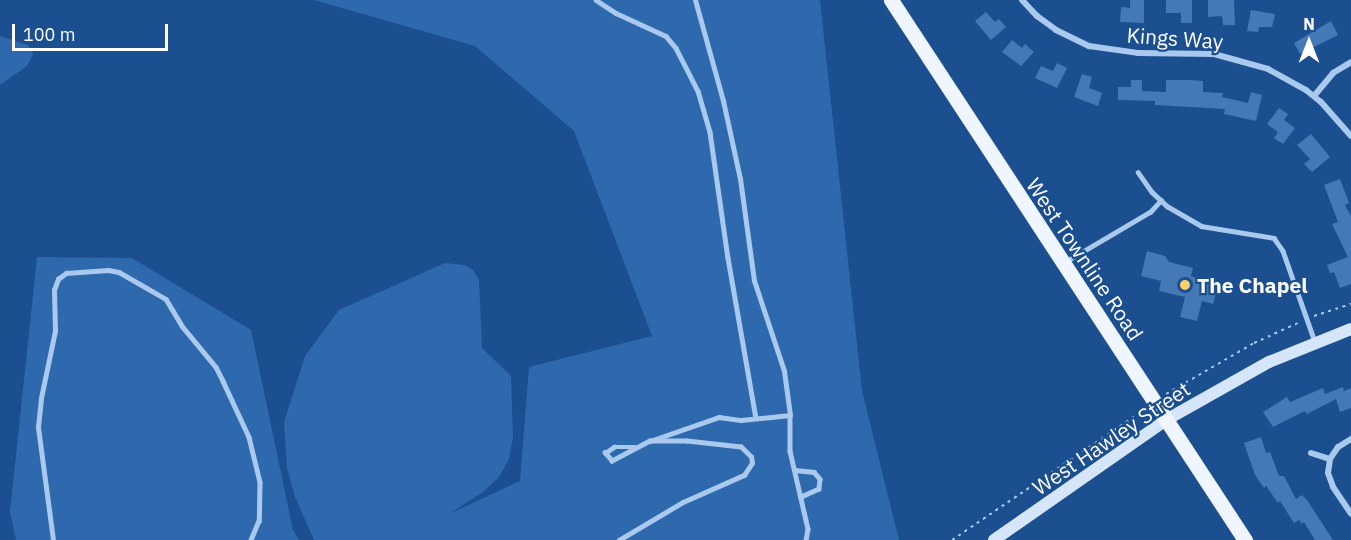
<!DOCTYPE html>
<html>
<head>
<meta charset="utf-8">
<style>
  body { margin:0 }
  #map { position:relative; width:1351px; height:540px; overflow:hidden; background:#1b4f8f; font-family:"IBM Plex Sans",sans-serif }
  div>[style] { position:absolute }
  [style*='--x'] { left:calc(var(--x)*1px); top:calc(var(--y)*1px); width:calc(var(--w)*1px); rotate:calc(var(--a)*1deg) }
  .green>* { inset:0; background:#2e69ad }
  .building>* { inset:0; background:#4478b7 }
  .path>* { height:2px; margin-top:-1px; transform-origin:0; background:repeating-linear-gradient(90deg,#a9c9ee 0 3px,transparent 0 7.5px) }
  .lane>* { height:4.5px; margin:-2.25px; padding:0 2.25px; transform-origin:2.25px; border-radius:2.25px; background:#a9c9ee }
  .street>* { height:6px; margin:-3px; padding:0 3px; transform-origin:3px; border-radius:3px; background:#a9c9ee }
  .secondary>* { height:12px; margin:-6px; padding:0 6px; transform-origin:6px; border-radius:6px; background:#d6e6fa }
  .primary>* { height:15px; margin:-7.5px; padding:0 7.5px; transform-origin:7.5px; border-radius:7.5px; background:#f0f6ff }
  .dots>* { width:16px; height:16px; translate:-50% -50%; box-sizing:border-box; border:3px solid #1b4f8f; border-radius:50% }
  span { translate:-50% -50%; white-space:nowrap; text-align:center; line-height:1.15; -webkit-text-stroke:4.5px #1b4f8f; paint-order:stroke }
  .street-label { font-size:21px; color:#fff }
  .poi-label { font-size:21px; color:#fff; font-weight:700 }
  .left { translate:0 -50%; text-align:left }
  .north { position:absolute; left:1279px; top:12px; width:60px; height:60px; -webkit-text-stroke:4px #1b4f8f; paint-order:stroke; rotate:0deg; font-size:16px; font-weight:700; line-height:24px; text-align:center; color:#fff }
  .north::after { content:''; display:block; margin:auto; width:21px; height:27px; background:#fff; clip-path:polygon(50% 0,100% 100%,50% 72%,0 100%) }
  .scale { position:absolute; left:12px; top:24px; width:156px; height:27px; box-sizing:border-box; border:3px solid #fff; border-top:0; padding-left:8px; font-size:18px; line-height:21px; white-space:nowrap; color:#fff; -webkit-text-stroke:4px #1b4f8f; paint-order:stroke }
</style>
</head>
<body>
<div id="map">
  <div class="green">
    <i style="clip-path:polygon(314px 0,820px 0,862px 391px,899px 540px,314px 540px,295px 497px,287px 468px,284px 422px,305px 356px,339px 310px,445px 263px,464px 265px,473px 270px,479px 280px,482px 348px,511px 376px,513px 437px,509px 459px,499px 477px,483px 492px,449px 514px,520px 481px,529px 367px,652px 336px,574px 131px,475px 46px)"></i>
    <i style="clip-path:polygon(0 36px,28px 45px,33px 54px,27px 66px,0 85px)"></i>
    <i style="clip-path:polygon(37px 257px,132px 258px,251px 330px,293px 530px,299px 540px,16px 540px,10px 512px)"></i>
  </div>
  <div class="building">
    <i style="clip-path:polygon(1130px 0,1144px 0,1144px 23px,1120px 22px,1121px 7px,1130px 8px)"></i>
    <i style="clip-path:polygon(1166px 0,1192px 0,1192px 23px,1181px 23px,1181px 13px,1166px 13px)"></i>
    <i style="clip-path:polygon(1208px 0,1234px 0,1235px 25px,1223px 25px,1222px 16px,1208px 17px)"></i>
    <i style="clip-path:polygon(1251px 10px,1275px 14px,1272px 27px,1259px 27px,1258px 32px,1247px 31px)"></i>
    <i style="clip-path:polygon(986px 12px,995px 22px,999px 19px,1006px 27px,991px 40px,975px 21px)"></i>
    <i style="clip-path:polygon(1331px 21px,1338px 35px,1300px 54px,1294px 43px)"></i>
    <i style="clip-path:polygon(1012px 40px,1022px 48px,1025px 44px,1034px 52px,1021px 66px,1002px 52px)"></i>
    <i style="clip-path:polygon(1057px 63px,1067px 68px,1057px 88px,1035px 78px,1041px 66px,1053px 71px)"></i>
    <i style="clip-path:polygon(1082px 74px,1092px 77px,1089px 88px,1102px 93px,1098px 106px,1074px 97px)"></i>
    <i style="clip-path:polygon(1131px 80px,1142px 80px,1142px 91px,1166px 92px,1166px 80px,1191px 80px,1203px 81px,1203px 92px,1223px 93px,1222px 97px,1248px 103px,1251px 92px,1262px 95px,1256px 121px,1224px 114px,1225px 109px,1155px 105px,1155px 101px,1118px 100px,1118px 87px,1131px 87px)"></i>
    <i style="clip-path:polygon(1279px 108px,1288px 114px,1284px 120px,1295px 128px,1283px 144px,1274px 138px,1278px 132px,1267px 124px)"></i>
    <i style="clip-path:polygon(1311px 134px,1330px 157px,1312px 172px,1304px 164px,1310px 159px,1297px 145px)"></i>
    <i style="clip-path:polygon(1340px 179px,1349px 203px,1345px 205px,1351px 216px,1351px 284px,1340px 288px,1334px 272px,1330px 273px,1327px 265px,1348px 257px,1332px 224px,1338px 222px,1324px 185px)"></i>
    <i style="clip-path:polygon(1147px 251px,1165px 256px,1169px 262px,1193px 268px,1191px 276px,1218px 287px,1213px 304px,1202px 301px,1197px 321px,1180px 317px,1185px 297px,1159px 291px,1161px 281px,1141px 276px)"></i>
    <i style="clip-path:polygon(1343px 387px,1344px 391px,1351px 388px,1351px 408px,1340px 412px,1336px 399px,1307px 414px,1305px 411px,1273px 427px,1263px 412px,1287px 397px,1290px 402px,1323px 388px,1325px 394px)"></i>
    <i style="clip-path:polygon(1261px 437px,1266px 453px,1270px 452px,1279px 476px,1284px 476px,1296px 499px,1302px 495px,1307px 500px,1333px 540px,1315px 540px,1304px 522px,1302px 524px,1299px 520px,1294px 523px,1280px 501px,1278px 503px,1266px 486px,1264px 488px,1255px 475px,1244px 443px)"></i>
  </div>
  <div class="path">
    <i style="--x:1314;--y:316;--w:39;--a:-18"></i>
    <i style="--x:1166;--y:394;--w:102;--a:-30.1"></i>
    <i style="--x:1254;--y:343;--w:51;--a:-24.5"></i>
    <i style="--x:952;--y:540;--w:232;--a:-34.1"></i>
  </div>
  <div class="lane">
    <i style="--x:596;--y:0;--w:24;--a:33"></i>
    <i style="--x:616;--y:13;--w:55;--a:24.7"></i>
    <i style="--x:666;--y:36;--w:16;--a:50"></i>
    <i style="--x:676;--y:48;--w:48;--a:62.9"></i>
    <i style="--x:698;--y:91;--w:43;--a:73.7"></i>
    <i style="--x:710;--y:132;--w:127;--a:81.9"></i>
    <i style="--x:728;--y:258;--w:162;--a:80.1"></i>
    <i style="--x:1138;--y:172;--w:24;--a:55"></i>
    <i style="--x:1152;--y:192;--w:21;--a:43"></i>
    <i style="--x:1167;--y:206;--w:39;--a:30"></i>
    <i style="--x:1201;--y:226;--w:74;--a:9.3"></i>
    <i style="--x:1274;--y:238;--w:16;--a:55"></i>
    <i style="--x:1283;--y:251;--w:96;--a:70.6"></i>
    <i style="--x:1065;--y:262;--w:99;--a:-30.5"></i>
    <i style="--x:1150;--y:212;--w:16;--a:-47"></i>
    <i style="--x:790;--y:415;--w:36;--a:90"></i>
    <i style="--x:790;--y:451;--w:80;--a:77"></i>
    <i style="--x:808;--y:529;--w:11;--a:100"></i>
    <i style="--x:650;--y:441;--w:73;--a:-19.2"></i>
    <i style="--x:719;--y:417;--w:22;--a:8"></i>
    <i style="--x:741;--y:420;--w:49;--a:-5.8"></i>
    <i style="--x:790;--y:415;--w:44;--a:-97.8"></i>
    <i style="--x:784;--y:371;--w:95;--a:-108.4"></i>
    <i style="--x:754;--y:281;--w:103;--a:-97.8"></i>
    <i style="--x:740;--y:179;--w:80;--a:-102.3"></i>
    <i style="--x:723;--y:101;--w:105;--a:-105.5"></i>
    <i style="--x:795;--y:470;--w:19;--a:6"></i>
    <i style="--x:814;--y:472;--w:9;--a:49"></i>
    <i style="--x:820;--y:479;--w:10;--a:96"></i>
    <i style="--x:819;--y:489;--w:20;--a:156"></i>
    <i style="--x:53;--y:540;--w:114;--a:-97.6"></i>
    <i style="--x:38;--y:427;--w:29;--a:-84"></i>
    <i style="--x:41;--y:398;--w:68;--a:-78.2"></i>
    <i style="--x:55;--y:331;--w:41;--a:-91.4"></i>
    <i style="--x:54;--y:290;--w:12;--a:-70"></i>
    <i style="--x:58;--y:279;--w:10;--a:-37"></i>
    <i style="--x:66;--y:273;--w:42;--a:-4.1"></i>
    <i style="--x:108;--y:270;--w:11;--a:10"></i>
    <i style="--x:119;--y:272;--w:54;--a:29.9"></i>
    <i style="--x:166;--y:299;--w:31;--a:59"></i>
    <i style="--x:182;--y:326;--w:53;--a:50.3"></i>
    <i style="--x:216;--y:367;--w:16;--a:63"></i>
    <i style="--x:223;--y:381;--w:62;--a:65.1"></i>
    <i style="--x:249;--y:437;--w:46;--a:76.3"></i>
    <i style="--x:260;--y:482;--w:39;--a:91"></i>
    <i style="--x:259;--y:521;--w:21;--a:113"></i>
    <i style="--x:619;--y:540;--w:74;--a:-30.7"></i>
    <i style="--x:683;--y:502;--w:67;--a:-23.9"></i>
    <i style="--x:744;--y:475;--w:14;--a:-56"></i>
    <i style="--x:752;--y:463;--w:6;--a:-99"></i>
    <i style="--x:751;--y:457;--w:14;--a:-135"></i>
    <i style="--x:741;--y:447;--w:54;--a:-173.7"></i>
    <i style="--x:687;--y:441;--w:37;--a:180"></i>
    <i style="--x:650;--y:441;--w:43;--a:152.2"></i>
    <i style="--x:612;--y:461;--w:11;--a:-131"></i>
    <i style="--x:605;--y:453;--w:11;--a:-34"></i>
    <i style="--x:614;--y:447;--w:21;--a:0"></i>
  </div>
  <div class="street">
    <i style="--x:1022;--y:0;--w:22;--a:47"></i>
    <i style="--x:1037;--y:16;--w:24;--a:36"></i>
    <i style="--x:1056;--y:30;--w:37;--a:26"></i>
    <i style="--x:1089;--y:46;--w:49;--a:8.1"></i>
    <i style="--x:1138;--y:53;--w:76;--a:0.8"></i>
    <i style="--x:1214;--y:54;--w:56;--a:15.5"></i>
    <i style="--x:1268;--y:69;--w:43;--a:28.9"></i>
    <i style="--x:1306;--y:90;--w:19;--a:39"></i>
    <i style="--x:1321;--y:102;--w:45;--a:48.6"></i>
    <i style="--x:1314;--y:96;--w:30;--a:-50"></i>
    <i style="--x:1333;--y:73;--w:21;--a:-31"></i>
    <i style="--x:1351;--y:439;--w:15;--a:148"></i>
    <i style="--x:1338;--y:447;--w:14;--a:124"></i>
    <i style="--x:1330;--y:459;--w:14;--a:98"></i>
    <i style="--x:1328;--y:473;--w:15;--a:70"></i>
    <i style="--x:1333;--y:487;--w:32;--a:56"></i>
    <i style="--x:1311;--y:453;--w:20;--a:18"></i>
  </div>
  <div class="secondary">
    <i style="--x:994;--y:540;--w:210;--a:-34.9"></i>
    <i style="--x:1166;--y:420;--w:118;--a:-29.4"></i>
    <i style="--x:1269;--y:362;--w:88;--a:-21.9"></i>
  </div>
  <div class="primary">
    <i style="--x:891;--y:0;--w:646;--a:56.75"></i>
  </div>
  <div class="dots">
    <i style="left:1185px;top:285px;background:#ffd166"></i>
  </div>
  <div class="street-label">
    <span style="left:1175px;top:38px;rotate:4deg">Kings Way</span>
    <span style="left:1085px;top:259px;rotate:56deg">West Townline Road</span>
    <span style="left:1111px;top:438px;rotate:-34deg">West Hawley Street</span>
  </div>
  <div class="poi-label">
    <span class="left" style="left:1197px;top:285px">The Chapel</span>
  </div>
  <div class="north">N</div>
  <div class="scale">100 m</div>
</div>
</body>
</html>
